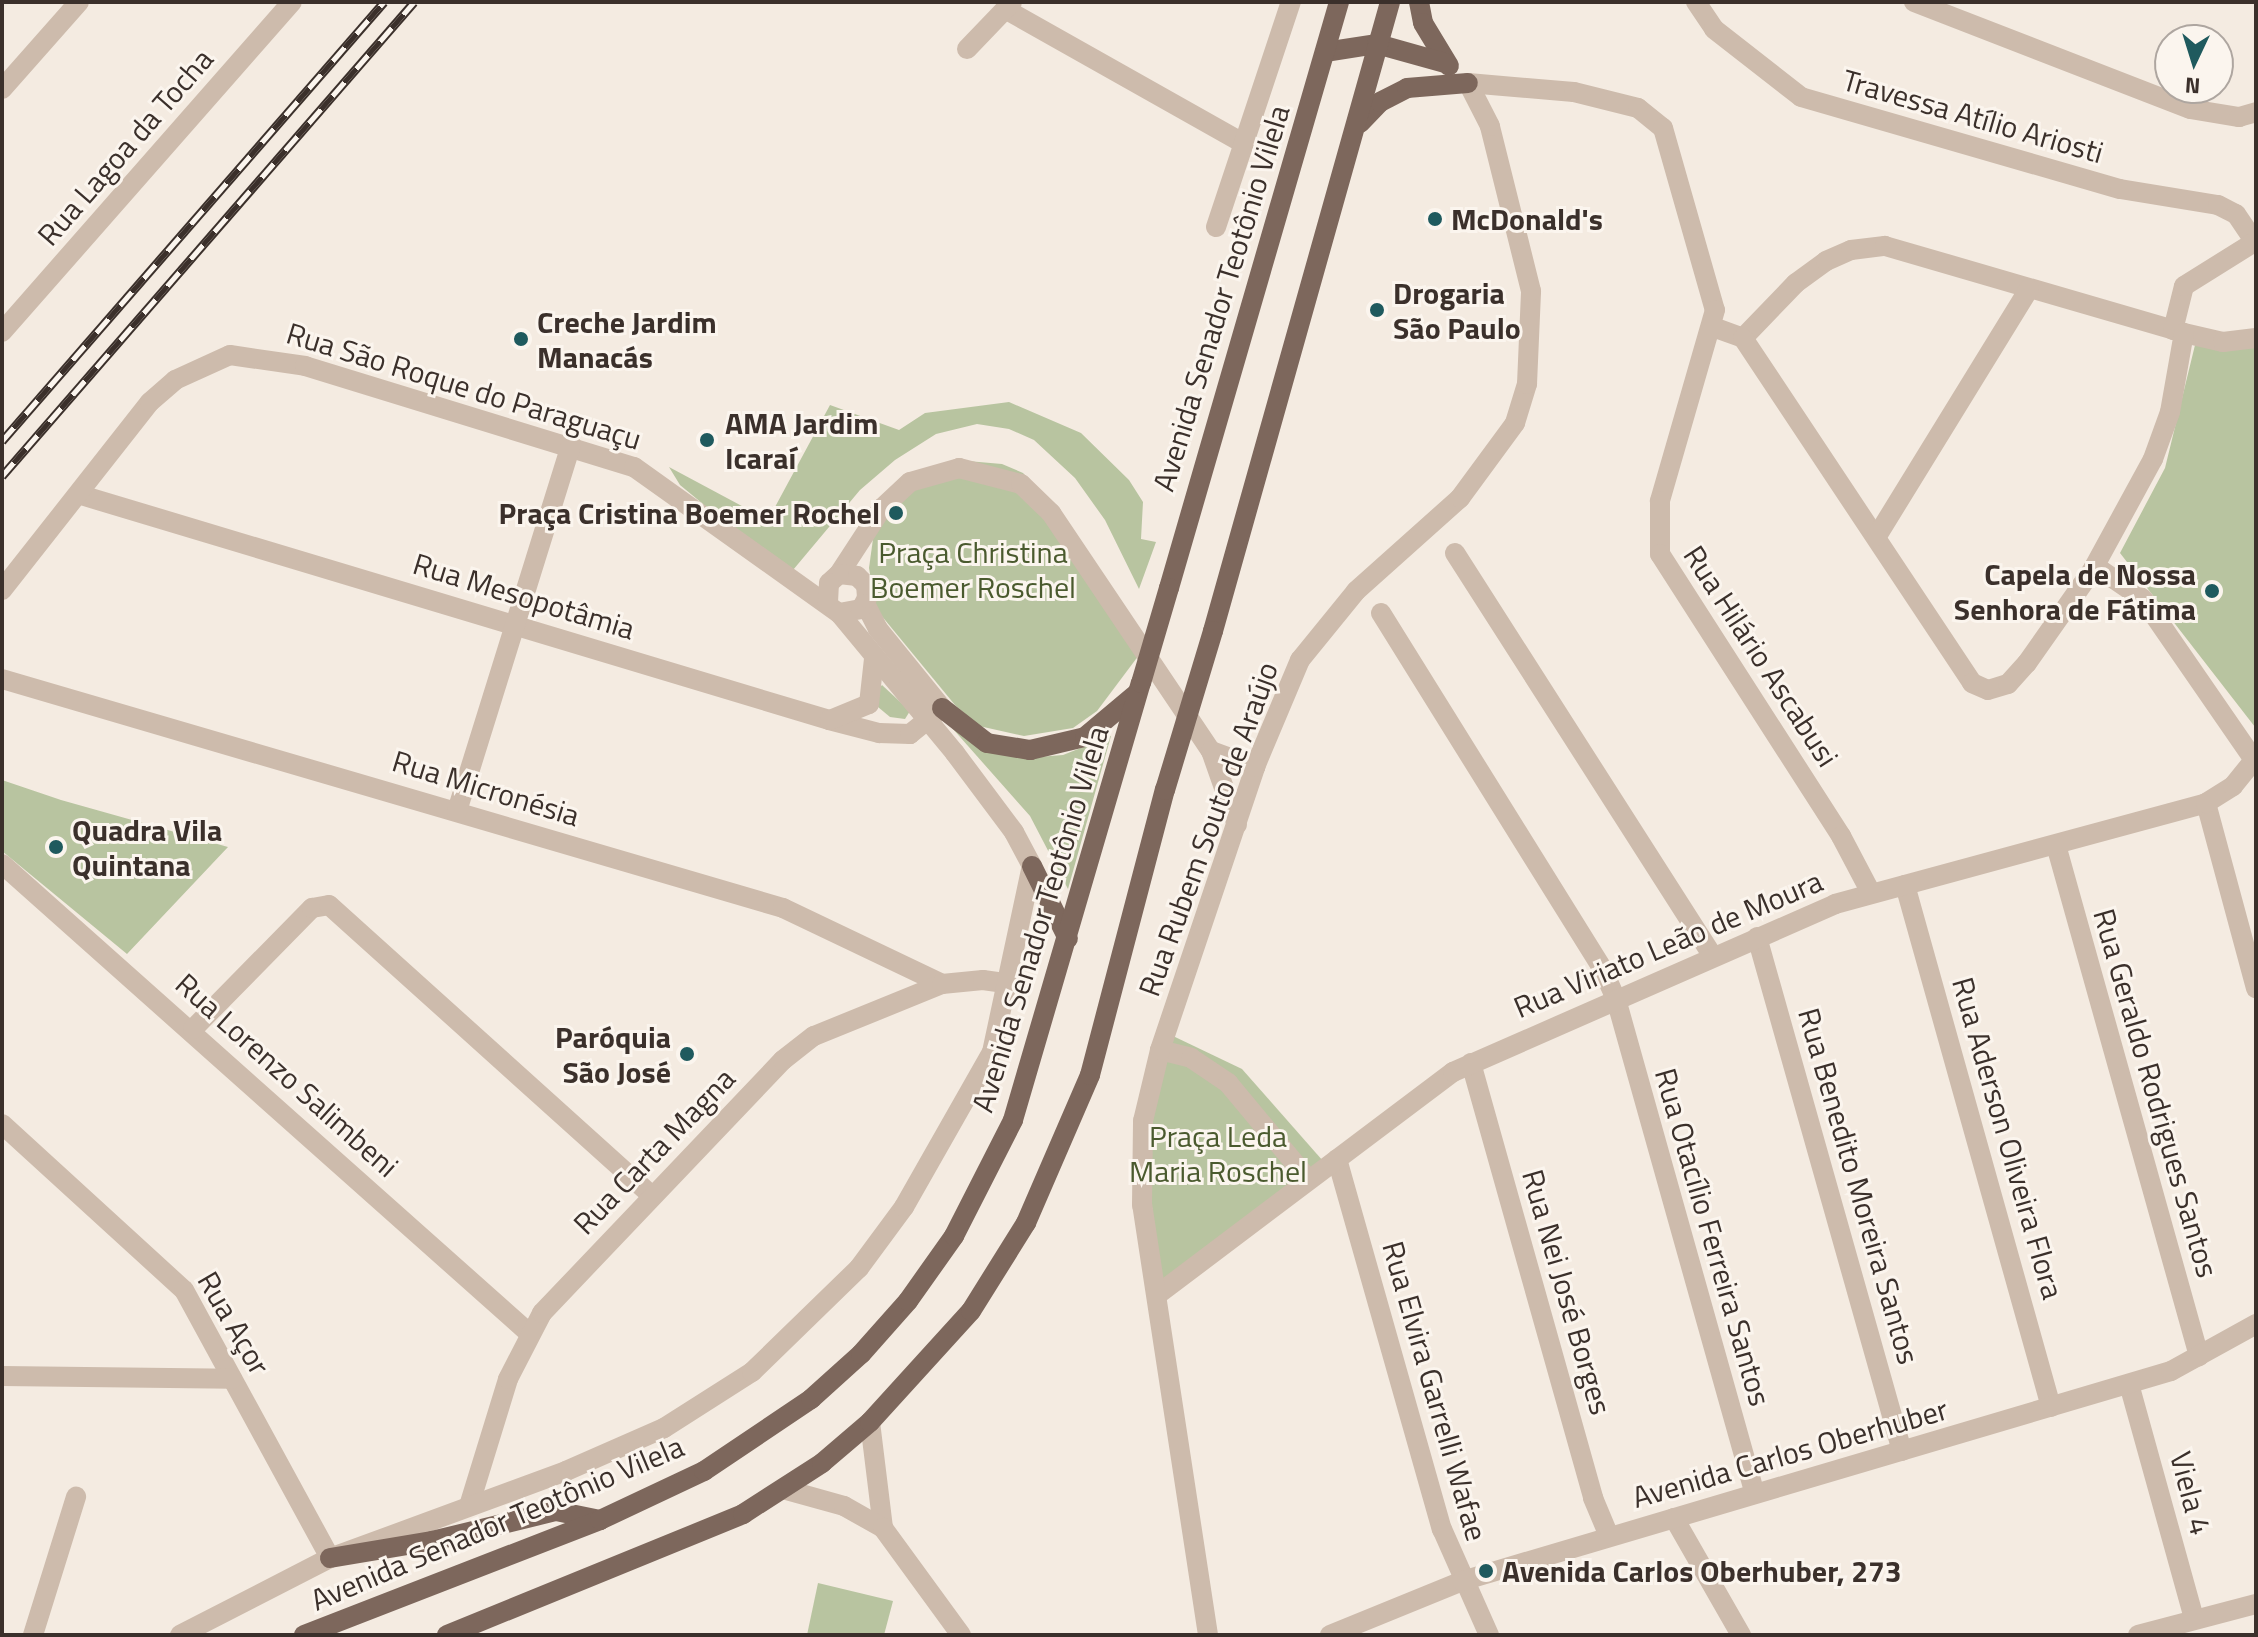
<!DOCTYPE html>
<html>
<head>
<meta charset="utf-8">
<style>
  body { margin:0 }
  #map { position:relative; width:2258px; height:1637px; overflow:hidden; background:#f4ebe1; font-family:"Titillium Web",sans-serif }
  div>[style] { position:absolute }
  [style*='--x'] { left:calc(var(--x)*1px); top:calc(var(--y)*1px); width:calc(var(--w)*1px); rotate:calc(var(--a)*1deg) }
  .green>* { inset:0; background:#b8c4a0 }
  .minor>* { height:20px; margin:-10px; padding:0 10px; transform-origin:10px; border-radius:10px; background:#cdbbac }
  .major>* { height:20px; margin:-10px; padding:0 10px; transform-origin:10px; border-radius:10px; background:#7d675c }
  .rail>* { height:9px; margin-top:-4.5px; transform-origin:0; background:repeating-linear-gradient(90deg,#fbf5ee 0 18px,#3b302b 0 36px); box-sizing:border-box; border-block:2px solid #3b302b }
  .major-bridge>* { height:20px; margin:-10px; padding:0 10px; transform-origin:10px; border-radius:10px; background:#7d675c }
  .dots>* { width:22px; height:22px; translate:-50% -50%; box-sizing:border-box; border:4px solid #fbf5ee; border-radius:50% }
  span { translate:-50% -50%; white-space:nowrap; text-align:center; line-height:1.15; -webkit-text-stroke:6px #fbf5ee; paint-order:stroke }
  .street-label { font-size:30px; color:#3b302b }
  .poi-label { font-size:30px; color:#3b302b; font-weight:700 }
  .left { translate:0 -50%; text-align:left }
  .right { translate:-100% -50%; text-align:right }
  .park-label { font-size:30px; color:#4a5a2e }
  .frame { position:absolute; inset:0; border:4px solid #3b302b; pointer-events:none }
  .north { position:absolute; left:2154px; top:24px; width:80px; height:80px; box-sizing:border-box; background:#fbf5ee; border:2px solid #aea6a0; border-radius:50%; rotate:184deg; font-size:22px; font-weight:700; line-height:32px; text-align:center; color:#3b302b }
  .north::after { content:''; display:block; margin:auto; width:28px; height:36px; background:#1f5a5e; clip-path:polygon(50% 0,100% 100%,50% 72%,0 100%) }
</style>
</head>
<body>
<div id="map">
  <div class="green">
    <i style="clip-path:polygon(2195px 345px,2256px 346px,2255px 727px,2120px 553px,2165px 468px)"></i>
    <i style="clip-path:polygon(1009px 402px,1081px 433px,1129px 480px,1143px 502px,1141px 539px,1156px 542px,1139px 589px,1105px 520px,1075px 478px,1034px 440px,1009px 429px,977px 424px,936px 434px,895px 460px,860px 490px,793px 570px,783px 570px,680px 485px,669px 467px,768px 520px,830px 405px,899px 430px,925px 413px)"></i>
    <i style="clip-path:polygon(956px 460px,1002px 464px,1023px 473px,1048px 500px,1139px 655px,1097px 711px,1073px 728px,1024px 736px,979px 726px,955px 705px,876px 609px,869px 568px,873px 539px,886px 511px)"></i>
    <i style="clip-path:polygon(882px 685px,910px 711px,905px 719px,890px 717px,878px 707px,877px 691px)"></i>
    <i style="clip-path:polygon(945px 720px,1038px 757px,1063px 755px,1111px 736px,1068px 889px,1030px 816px)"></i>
    <i style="clip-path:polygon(2px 780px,61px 800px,228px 847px,127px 954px,2px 851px)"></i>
    <i style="clip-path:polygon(1173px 1036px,1242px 1069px,1323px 1161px,1162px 1281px,1146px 1163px,1150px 1105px)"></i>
    <i style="clip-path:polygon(818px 1583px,893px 1601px,884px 1635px,807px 1635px)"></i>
  </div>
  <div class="minor">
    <i style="--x:1696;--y:2;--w:32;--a:56"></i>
    <i style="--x:1714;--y:29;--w:110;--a:38"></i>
    <i style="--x:1801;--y:97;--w:332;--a:16.1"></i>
    <i style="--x:2120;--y:189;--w:99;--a:9.3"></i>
    <i style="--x:2218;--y:205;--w:20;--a:27"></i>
    <i style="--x:2236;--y:214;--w:34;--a:56"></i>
    <i style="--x:1914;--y:2;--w:296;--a:21.2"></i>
    <i style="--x:2190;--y:109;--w:50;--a:9.3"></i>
    <i style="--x:2239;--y:117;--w:18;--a:-16"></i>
    <i style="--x:1005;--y:9;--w:273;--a:29.4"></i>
    <i style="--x:967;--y:49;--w:65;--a:-46.2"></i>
    <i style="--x:2;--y:89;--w:116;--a:-48.5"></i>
    <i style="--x:1216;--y:227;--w:237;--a:-71.6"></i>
    <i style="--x:1713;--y:327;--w:32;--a:20"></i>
    <i style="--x:1743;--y:338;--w:76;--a:-46.1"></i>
    <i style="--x:1796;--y:283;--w:37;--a:-36"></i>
    <i style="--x:1826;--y:261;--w:27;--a:-24"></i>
    <i style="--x:1851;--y:250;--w:34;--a:-7"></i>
    <i style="--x:1885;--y:246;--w:311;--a:16.2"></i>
    <i style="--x:2184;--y:333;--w:40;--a:13"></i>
    <i style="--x:2223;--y:342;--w:33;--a:-7"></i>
    <i style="--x:2173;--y:330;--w:45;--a:-76"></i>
    <i style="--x:2184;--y:286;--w:85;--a:-32"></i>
    <i style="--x:2;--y:332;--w:439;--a:-48.7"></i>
    <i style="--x:1743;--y:338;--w:414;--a:56.4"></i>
    <i style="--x:1972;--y:683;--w:17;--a:24"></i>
    <i style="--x:1988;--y:690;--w:21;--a:-17"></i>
    <i style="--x:2008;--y:684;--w:28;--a:-48"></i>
    <i style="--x:2027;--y:663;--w:115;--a:-54.9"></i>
    <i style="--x:2093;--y:569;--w:125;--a:-61.4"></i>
    <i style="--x:2153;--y:459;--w:50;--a:-70.1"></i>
    <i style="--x:2170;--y:412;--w:80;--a:-80"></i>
    <i style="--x:81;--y:495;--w:781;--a:16.74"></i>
    <i style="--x:829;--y:720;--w:52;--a:14.6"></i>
    <i style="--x:879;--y:733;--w:31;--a:2"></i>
    <i style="--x:910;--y:734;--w:41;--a:-39.1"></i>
    <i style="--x:942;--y:708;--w:102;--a:-129"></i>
    <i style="--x:878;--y:629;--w:28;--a:-117"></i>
    <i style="--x:1877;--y:536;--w:290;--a:-58.4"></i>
    <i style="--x:1455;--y:553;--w:479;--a:57.4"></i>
    <i style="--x:2095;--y:566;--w:58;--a:34.5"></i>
    <i style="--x:2143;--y:599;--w:199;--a:55.4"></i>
    <i style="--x:839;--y:574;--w:79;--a:-56.9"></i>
    <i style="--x:882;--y:508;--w:38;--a:-43"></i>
    <i style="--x:910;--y:482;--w:51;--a:-15.9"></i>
    <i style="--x:959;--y:468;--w:64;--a:14.5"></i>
    <i style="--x:1021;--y:484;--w:42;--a:44"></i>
    <i style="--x:1051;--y:513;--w:287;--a:56.1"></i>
    <i style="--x:1211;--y:751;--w:78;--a:70.6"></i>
    <i style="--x:2;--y:590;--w:239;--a:-51.8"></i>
    <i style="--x:150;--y:402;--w:33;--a:-41"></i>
    <i style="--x:175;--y:380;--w:60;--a:-24.4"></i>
    <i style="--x:230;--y:355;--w:76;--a:8.3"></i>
    <i style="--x:305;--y:366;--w:344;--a:17.1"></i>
    <i style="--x:634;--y:467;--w:252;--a:35.5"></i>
    <i style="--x:839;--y:613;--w:22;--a:-10"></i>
    <i style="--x:861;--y:609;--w:13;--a:-61"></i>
    <i style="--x:867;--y:598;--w:13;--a:-94"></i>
    <i style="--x:866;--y:585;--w:13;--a:-135"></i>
    <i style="--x:857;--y:576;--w:18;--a:-174"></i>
    <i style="--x:839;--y:574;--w:13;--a:138"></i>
    <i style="--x:829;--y:583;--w:20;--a:93"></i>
    <i style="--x:1381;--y:613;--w:420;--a:58.1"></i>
    <i style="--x:1603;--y:970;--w:32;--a:66"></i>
    <i style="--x:1616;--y:999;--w:511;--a:74.33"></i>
    <i style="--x:2;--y:679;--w:814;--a:16.34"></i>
    <i style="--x:783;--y:908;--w:176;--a:25.5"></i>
    <i style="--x:830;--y:720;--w:42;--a:-22.3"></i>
    <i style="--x:869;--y:704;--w:45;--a:-83.7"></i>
    <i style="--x:1211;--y:751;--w:47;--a:20"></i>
    <i style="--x:2206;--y:803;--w:192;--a:74.9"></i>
    <i style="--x:457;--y:811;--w:384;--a:-72.7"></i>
    <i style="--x:2056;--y:845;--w:531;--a:74.37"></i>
    <i style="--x:2;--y:864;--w:705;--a:41.67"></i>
    <i style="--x:1905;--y:885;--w:542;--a:74.37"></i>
    <i style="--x:1757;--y:937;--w:534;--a:74.25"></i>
    <i style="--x:193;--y:1029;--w:170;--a:-45.5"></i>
    <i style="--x:312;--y:908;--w:17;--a:-10"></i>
    <i style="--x:329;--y:905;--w:432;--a:42"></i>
    <i style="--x:1160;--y:1050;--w:32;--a:14"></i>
    <i style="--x:1191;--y:1058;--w:45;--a:34"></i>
    <i style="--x:1228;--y:1083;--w:125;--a:50.2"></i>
    <i style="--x:1471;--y:1063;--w:452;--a:74.3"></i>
    <i style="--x:1593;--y:1498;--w:41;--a:67.2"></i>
    <i style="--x:2;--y:1124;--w:246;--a:42.4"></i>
    <i style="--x:184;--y:1290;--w:305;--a:61.4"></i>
    <i style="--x:1337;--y:1159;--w:385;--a:74.2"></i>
    <i style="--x:1442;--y:1529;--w:116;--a:66.1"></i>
    <i style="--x:1157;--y:1295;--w:371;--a:-37"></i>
    <i style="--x:1453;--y:1072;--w:417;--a:-23.7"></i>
    <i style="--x:1835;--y:904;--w:385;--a:-15.2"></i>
    <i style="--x:2206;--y:803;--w:32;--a:-32"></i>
    <i style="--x:2233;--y:786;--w:36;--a:-51"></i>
    <i style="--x:2;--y:1376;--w:230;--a:0.7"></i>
    <i style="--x:2129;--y:1384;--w:244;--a:74.5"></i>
    <i style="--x:870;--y:1422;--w:107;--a:83"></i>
    <i style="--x:783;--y:1489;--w:63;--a:15.6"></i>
    <i style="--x:844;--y:1506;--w:45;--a:29.4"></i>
    <i style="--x:883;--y:1528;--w:132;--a:53.9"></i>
    <i style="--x:469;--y:1506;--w:133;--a:-72.9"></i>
    <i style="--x:508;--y:1379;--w:74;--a:-62.7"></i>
    <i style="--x:542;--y:1313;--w:349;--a:-46.4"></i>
    <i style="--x:783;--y:1060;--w:39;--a:-38"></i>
    <i style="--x:814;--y:1036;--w:138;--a:-22.1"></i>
    <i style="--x:942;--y:984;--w:41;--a:-5.6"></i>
    <i style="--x:983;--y:980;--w:27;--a:8"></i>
    <i style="--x:1674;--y:1518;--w:135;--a:60.2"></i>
    <i style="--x:33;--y:1635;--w:145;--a:-72.7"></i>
    <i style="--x:180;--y:1635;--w:169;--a:-27.2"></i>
    <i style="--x:330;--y:1558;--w:252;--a:-20.2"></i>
    <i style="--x:566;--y:1471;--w:107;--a:-23.7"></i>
    <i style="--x:664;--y:1428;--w:104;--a:-32.5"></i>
    <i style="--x:752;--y:1372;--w:149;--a:-44.2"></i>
    <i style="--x:859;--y:1268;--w:76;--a:-53.6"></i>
    <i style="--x:904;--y:1207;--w:178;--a:-60.4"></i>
    <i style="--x:992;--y:1052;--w:190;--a:-77.9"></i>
    <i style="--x:1032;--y:866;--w:38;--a:-118"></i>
    <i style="--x:1014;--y:832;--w:99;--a:-126.8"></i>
    <i style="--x:955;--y:753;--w:182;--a:-129.6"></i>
    <i style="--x:1208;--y:1635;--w:435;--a:-98.7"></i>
    <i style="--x:1142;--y:1205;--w:84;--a:-89.3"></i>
    <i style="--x:1143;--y:1121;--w:73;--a:-76.5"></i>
    <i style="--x:1160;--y:1050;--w:299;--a:-71.4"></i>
    <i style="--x:1255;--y:767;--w:116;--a:-67.2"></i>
    <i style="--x:1300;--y:660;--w:89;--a:-50.9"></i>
    <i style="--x:1356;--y:591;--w:140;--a:-41.8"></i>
    <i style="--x:1460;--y:498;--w:93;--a:-53.7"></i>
    <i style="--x:1515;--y:423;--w:41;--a:-72.9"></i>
    <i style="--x:1527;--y:384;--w:93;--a:-87.5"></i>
    <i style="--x:1531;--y:291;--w:170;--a:-104"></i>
    <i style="--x:1490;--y:126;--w:48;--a:-117.1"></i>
    <i style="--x:1468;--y:83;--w:106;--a:4.9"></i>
    <i style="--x:1574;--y:92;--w:66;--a:14"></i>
    <i style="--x:1638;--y:108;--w:32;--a:39"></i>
    <i style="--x:1663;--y:128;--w:189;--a:74.1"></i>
    <i style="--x:1715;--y:310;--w:199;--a:106.1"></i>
    <i style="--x:1660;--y:501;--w:53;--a:90"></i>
    <i style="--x:1660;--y:554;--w:335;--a:57.3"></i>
    <i style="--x:1841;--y:836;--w:64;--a:62.2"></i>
    <i style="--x:1330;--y:1635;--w:143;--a:-22.2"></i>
    <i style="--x:1462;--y:1581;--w:739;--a:-16.5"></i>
    <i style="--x:2171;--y:1371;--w:97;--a:-28.9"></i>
    <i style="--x:2138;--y:1635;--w:122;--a:-14.7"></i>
  </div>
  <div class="major">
    <i style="--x:1419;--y:2;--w:21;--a:79"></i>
    <i style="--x:1423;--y:23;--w:50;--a:58.8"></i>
    <i style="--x:1325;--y:52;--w:53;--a:-8.7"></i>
    <i style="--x:1377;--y:44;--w:71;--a:15.6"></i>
    <i style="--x:1360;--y:123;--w:29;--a:-46"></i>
    <i style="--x:1380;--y:102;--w:30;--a:-27"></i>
    <i style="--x:1407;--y:88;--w:61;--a:-4.7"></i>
    <i style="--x:1169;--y:588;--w:610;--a:-73.82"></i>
    <i style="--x:1213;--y:631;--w:653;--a:-74.28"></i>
    <i style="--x:942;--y:708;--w:57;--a:37.9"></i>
    <i style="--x:987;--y:743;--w:44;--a:9.2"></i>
    <i style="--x:1030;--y:750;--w:57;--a:-13.3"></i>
    <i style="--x:1085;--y:737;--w:67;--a:-40.1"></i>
    <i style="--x:1032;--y:866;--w:81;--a:63.7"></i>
    <i style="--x:330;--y:1558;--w:103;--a:-9.5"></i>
    <i style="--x:432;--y:1541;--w:128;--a:-13.6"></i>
    <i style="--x:556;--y:1511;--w:45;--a:11.6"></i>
    <i style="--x:304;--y:1635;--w:318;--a:-21.2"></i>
    <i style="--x:600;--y:1520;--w:115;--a:-25.2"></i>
    <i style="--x:704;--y:1471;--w:129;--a:-33.9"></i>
    <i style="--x:811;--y:1399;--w:67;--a:-42"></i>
    <i style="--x:861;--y:1354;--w:71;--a:-48.4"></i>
    <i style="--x:908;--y:1301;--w:80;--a:-54.7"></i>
    <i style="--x:954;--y:1236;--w:130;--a:-63"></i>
    <i style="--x:1013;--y:1120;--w:455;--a:-73.7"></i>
    <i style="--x:447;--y:1635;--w:320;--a:-22.2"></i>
    <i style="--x:743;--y:1514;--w:94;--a:-32.8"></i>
    <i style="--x:822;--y:1463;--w:63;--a:-40.5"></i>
    <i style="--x:870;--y:1422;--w:150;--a:-47.7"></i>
    <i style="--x:971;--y:1311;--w:104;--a:-58"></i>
    <i style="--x:1026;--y:1223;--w:161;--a:-66.6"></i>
    <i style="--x:1090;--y:1075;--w:295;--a:-75.3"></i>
  </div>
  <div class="rail">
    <i style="--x:2;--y:441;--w:582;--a:-48.97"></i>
    <i style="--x:2;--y:476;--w:628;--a:-49"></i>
  </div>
  <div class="major-bridge">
    <i style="--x:1141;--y:683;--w:99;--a:-73.6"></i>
    <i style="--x:1165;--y:790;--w:166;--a:-73.2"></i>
  </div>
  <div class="dots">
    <i style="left:1435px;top:219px;background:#1f5a5e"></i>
    <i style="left:1377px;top:310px;background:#1f5a5e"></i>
    <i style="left:521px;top:339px;background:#1f5a5e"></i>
    <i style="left:707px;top:440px;background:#1f5a5e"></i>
    <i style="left:896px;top:513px;background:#1f5a5e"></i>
    <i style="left:2212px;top:591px;background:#1f5a5e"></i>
    <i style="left:56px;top:847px;background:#1f5a5e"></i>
    <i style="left:687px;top:1054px;background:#1f5a5e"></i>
    <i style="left:1486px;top:1571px;background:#1f5a5e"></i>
  </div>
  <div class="street-label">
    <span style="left:1973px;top:116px;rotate:16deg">Travessa Atílio Ariosti</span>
    <span style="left:125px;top:147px;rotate:-49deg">Rua Lagoa da Tocha</span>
    <span style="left:1221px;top:298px;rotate:-73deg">Avenida Senador Teotônio Vilela</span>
    <span style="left:464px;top:386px;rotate:17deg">Rua São Roque do Paraguaçu</span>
    <span style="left:524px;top:596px;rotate:17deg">Rua Mesopotâmia</span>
    <span style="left:1761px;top:656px;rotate:57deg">Rua Hilário Ascabusi</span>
    <span style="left:486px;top:788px;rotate:17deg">Rua Micronésia</span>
    <span style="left:1208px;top:829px;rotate:-70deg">Rua Rubem Souto de Araújo</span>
    <span style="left:1040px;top:919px;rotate:-73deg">Avenida Senador Teotônio Vilela</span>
    <span style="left:1668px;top:944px;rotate:-23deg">Rua Viriato Leão de Moura</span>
    <span style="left:287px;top:1075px;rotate:42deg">Rua Lorenzo Salimbeni</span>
    <span style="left:2156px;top:1093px;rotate:74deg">Rua Geraldo Rodrigues Santos</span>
    <span style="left:2008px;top:1138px;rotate:74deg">Rua Aderson Oliveira Flora</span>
    <span style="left:654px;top:1151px;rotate:-46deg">Rua Carta Magna</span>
    <span style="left:1859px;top:1186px;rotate:74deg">Rua Benedito Moreira Santos</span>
    <span style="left:1713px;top:1237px;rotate:74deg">Rua Otacílio Ferreira Santos</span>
    <span style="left:1567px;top:1292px;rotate:74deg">Rua Nei José Borges</span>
    <span style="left:234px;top:1323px;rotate:60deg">Rua Açor</span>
    <span style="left:1435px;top:1391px;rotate:74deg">Rua Elvira Garrelli Wafae</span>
    <span style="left:1790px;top:1453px;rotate:-16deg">Avenida Carlos Oberhuber</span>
    <span style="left:2191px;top:1493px;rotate:75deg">Viela 4</span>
    <span style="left:497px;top:1523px;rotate:-23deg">Avenida Senador Teotônio Vilela</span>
  </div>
  <div class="poi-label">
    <span class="left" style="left:1451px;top:219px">McDonald's</span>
    <span class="left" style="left:1393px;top:310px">Drogaria<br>São Paulo</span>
    <span class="left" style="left:537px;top:339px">Creche Jardim<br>Manacás</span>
    <span class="left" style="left:725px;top:440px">AMA Jardim<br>Icaraí</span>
    <span class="right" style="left:880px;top:513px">Praça Cristina Boemer Rochel</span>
    <span class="right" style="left:2196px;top:591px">Capela de Nossa<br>Senhora de Fátima</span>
    <span class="left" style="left:72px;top:847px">Quadra Vila<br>Quintana</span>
    <span class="right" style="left:671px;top:1054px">Paróquia<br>São José</span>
    <span class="left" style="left:1502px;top:1571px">Avenida Carlos Oberhuber, 273</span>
  </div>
  <div class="park-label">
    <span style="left:973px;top:569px">Praça Christina<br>Boemer Roschel</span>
    <span style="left:1218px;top:1153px">Praça Leda<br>Maria Roschel</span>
  </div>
  <div class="frame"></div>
  <div class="north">N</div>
</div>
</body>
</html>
